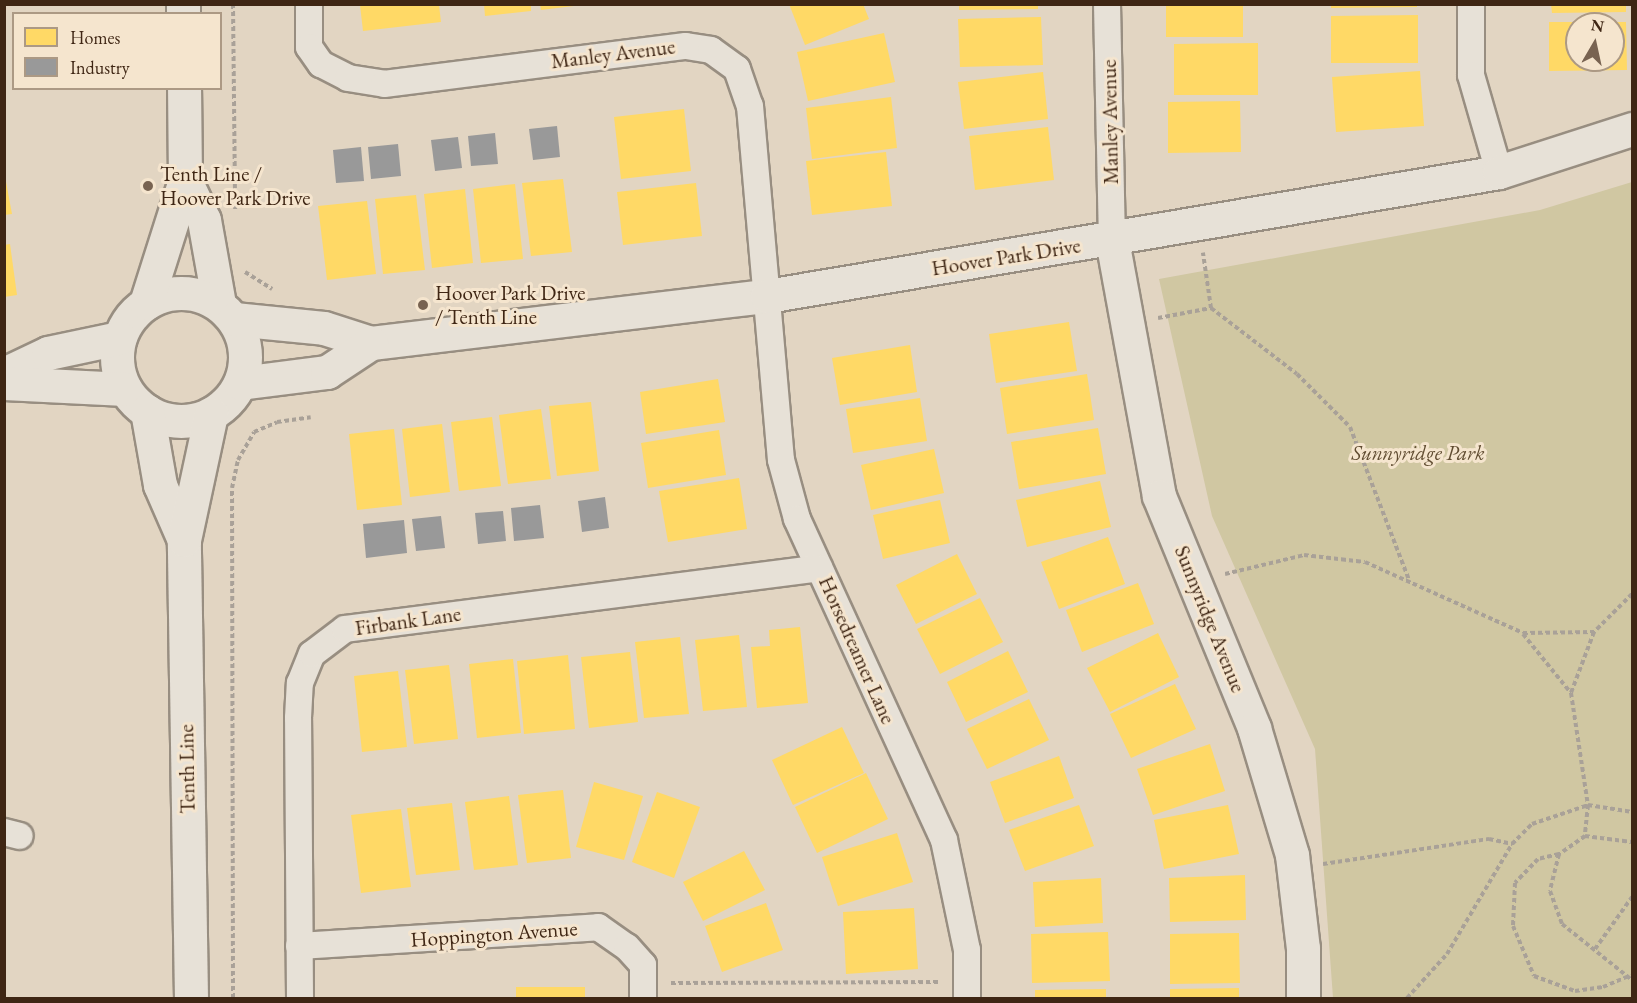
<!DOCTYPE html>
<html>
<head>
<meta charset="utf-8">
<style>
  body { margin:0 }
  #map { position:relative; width:1637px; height:1003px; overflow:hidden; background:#e2d5c2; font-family:"EB Garamond",serif }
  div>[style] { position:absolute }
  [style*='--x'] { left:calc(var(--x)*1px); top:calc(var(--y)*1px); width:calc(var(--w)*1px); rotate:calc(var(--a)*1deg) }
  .green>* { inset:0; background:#d0c7a2 }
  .homes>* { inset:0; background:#ffd966 }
  .industry>* { inset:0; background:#999 }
  .path>* { height:4px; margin-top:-2px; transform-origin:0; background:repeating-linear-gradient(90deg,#a9a198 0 4.5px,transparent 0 7.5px) }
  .roads { filter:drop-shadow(2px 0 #988e81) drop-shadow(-2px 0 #988e81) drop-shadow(0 2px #988e81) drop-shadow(0 -2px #988e81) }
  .street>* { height:26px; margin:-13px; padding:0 13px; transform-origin:13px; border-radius:13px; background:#e7e1d7 }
  .secondary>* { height:33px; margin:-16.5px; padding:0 16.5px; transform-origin:16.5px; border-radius:16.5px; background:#e7e1d7 }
  .secondary>.ring { margin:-16.5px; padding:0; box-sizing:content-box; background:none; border:33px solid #e7e1d7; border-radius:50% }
  .dots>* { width:16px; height:16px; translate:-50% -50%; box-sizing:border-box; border:3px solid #f5e5ce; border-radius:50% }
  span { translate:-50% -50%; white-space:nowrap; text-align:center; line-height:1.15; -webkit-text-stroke:6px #f5e5ce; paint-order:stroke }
  .street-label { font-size:21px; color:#3f2614 }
  .poi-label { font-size:21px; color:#3f2614 }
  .left { translate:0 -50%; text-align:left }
  .park-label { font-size:21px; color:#604c31; font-style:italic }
  .frame { position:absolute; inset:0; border:6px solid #3f2614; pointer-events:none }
  .legend { position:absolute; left:12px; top:12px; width:210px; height:78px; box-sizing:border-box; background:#f5e5ce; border:2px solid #ac9984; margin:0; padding:8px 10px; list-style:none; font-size:18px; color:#3f2614 }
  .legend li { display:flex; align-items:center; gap:12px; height:30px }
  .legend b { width:30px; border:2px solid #ac9984 }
  .north { position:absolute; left:1565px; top:12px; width:60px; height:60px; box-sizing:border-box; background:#f5e5ce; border:2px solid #ac9984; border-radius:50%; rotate:9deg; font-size:16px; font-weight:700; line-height:24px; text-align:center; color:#3f2614 }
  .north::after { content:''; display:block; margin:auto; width:21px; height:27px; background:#786351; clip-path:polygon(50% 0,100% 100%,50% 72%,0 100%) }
</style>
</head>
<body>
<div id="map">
  <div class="green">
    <i style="clip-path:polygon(1632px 182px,1632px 998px,1333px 998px,1315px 749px,1212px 516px,1159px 279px,1540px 210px)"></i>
  </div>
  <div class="homes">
    <i style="clip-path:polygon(484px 4px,531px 4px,531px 11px,485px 16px)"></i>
    <i style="clip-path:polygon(540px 4px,574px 4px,574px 6px,541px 10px)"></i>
    <i style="clip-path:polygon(789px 4px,863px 4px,869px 19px,805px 45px)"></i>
    <i style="clip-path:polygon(1166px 4px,1243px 4px,1243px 37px,1166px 37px)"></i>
    <i style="clip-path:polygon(1551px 4px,1626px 4px,1626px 12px,1552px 13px)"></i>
    <i style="clip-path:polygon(360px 5px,439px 5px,441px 22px,363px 31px)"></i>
    <i style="clip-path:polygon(959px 5px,1038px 5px,1038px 9px,959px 10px)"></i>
    <i style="clip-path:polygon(1331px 5px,1417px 5px,1417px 7px,1331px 8px)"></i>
    <i style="clip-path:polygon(1418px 15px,1418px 63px,1331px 63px,1331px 16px)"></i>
    <i style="clip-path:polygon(1041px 17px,1043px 65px,960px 67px,958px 19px)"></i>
    <i style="clip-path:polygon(1549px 22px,1577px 22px,1577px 60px,1613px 60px,1613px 24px,1587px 22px,1626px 22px,1627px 70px,1549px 71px)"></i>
    <i style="clip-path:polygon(884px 33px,895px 82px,808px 101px,797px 52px)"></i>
    <i style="clip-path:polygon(1258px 43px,1258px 95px,1174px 95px,1174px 44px)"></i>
    <i style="clip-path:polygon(1420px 71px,1424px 126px,1336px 132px,1332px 77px)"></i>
    <i style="clip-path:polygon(1043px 72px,1048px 119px,964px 129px,958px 82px)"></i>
    <i style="clip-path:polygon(891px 97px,897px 148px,812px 159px,806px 108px)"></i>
    <i style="clip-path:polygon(1240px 101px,1241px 152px,1168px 153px,1168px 102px)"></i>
    <i style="clip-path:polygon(684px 109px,691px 171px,621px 179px,614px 117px)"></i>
    <i style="clip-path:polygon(1048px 127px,1054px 180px,975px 190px,969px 136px)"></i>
    <i style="clip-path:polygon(886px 152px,892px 206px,812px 215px,806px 161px)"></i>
    <i style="clip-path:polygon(4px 171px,12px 214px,4px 215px)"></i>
    <i style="clip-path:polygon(563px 179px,572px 252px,531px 256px,522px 183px)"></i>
    <i style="clip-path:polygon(696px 183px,702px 236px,623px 245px,617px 192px)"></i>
    <i style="clip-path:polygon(515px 184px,523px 259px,481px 263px,473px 189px)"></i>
    <i style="clip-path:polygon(465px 189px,473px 263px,432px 268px,424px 194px)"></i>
    <i style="clip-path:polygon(416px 195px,425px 270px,383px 274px,375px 199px)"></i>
    <i style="clip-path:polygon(367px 201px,376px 274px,327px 280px,318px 206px)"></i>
    <i style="clip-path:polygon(10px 244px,17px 295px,4px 297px,4px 245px)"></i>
    <i style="clip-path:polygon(1069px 322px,1077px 371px,996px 383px,989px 334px)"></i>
    <i style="clip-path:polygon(910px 345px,917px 392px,840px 405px,832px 358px)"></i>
    <i style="clip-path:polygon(1087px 374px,1094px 420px,1007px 434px,1000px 388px)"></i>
    <i style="clip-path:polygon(718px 379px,725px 422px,646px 434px,640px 392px)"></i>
    <i style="clip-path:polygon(920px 398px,927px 441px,853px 453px,846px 409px)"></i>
    <i style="clip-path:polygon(591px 402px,599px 471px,557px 476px,549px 406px)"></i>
    <i style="clip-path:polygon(541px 409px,551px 479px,508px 484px,499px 415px)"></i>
    <i style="clip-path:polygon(492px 417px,501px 486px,459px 491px,451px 422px)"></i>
    <i style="clip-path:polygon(442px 424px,450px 492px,410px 497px,402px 429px)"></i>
    <i style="clip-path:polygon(1098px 428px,1106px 474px,1019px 489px,1011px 442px)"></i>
    <i style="clip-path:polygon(394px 429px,402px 505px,357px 510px,349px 434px)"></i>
    <i style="clip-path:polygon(719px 430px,726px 475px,648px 488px,641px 443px)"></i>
    <i style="clip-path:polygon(934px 449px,944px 493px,871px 510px,861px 465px)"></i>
    <i style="clip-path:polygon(739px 478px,747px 529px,668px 542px,659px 491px)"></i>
    <i style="clip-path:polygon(1100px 481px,1111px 527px,1027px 547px,1016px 500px)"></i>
    <i style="clip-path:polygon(940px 500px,950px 543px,883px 559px,873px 515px)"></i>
    <i style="clip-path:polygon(1108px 537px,1125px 584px,1059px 609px,1041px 562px)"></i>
    <i style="clip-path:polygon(957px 554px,977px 594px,916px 624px,896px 585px)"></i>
    <i style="clip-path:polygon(1138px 583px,1154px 624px,1082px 652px,1066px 610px)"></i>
    <i style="clip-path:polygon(980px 598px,1003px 642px,940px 674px,917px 629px)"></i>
    <i style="clip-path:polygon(800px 627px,808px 703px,757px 708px,751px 647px,770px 646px,769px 630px)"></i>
    <i style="clip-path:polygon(1158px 633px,1179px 677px,1110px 712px,1087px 668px)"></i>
    <i style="clip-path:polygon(739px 635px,747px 707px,703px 711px,695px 640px)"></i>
    <i style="clip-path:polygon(680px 637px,689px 714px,644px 718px,635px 642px)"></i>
    <i style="clip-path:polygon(1008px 651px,1028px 692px,966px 722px,947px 682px)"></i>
    <i style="clip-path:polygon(630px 652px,638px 722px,589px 728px,581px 657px)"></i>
    <i style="clip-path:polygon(568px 655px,575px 729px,524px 734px,517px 661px)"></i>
    <i style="clip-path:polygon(513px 659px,521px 733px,477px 738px,469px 664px)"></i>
    <i style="clip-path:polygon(449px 665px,458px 739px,414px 744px,405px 670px)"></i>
    <i style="clip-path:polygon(398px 671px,407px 747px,362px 752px,354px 676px)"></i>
    <i style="clip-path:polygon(1175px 684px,1196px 729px,1131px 758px,1110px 714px)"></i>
    <i style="clip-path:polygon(1029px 699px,1049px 740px,987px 769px,967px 729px)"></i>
    <i style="clip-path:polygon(842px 727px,864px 773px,793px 805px,772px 760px)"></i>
    <i style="clip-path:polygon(1210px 744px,1225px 791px,1153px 815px,1137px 769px)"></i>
    <i style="clip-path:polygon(1059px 756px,1074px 798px,1005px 823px,990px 782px)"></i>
    <i style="clip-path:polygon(866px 773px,888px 819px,817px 853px,795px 807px)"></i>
    <i style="clip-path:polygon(594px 782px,643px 796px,624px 860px,576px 847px)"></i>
    <i style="clip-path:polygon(563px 790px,571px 858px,527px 863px,518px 795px)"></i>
    <i style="clip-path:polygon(657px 792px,700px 807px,674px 878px,632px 862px)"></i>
    <i style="clip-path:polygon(509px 796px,518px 865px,474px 870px,465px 802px)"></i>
    <i style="clip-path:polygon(452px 803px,460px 870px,416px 875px,407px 808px)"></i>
    <i style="clip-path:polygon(1079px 805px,1094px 846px,1025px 871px,1009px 830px)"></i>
    <i style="clip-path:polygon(1228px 805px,1239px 854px,1164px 869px,1154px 820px)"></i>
    <i style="clip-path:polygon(401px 809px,411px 887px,361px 893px,351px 815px)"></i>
    <i style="clip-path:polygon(897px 833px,913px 882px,838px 906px,822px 857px)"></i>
    <i style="clip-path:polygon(744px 851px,765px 890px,703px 921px,683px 882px)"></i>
    <i style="clip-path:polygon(1245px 875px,1246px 920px,1170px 922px,1169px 878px)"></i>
    <i style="clip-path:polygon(1101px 878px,1103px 923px,1035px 927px,1033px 882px)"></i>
    <i style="clip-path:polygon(766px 903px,783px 950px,722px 972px,705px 926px)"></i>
    <i style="clip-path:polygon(914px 908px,918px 969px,846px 974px,843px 912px)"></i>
    <i style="clip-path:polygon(1108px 932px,1110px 981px,1032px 983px,1031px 934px)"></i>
    <i style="clip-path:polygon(1239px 933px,1240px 983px,1170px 984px,1170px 934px)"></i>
    <i style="clip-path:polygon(516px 987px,585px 987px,585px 998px,516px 998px)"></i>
    <i style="clip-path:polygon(1239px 988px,1239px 998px,1170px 998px,1170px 989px)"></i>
    <i style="clip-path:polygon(1106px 989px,1106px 998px,1035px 998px,1035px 990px)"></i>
  </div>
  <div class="industry">
    <i style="clip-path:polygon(557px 126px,560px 157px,533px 160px,529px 129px)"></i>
    <i style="clip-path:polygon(495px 133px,498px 164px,471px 166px,468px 136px)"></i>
    <i style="clip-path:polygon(458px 137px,462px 168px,435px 171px,431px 140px)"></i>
    <i style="clip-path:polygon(398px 144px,401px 176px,371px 179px,368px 147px)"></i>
    <i style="clip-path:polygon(361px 147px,364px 181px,336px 183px,333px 150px)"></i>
    <i style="clip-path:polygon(605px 497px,609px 528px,582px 532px,578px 501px)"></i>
    <i style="clip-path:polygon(540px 505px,544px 538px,514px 541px,511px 508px)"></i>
    <i style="clip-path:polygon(503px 511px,506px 541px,478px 544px,475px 513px)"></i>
    <i style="clip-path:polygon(441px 516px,445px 548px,416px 551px,412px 519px)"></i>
    <i style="clip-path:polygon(404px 520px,407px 553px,366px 558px,363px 524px)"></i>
  </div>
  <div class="path">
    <i style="--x:233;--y:4;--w:205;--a:89.4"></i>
    <i style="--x:245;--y:272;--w:32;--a:32"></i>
    <i style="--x:1211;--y:308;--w:108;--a:37.5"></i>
    <i style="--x:1297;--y:374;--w:75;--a:45"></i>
    <i style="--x:1350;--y:427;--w:164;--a:68.9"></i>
    <i style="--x:1158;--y:318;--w:54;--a:-10.7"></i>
    <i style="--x:1211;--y:308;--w:56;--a:-98.3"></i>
    <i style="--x:1225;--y:574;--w:81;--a:-13.5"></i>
    <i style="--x:1304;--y:555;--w:61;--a:6.5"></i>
    <i style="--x:1365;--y:562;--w:173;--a:24.2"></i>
    <i style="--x:1523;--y:633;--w:71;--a:-0.8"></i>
    <i style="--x:1632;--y:594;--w:54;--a:135"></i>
    <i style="--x:1594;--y:632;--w:65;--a:110.7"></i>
    <i style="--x:1571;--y:693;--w:113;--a:81.4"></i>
    <i style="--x:1588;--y:805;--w:31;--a:96"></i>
    <i style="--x:1585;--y:836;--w:32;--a:145"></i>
    <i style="--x:1559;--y:854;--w:38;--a:104"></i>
    <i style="--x:1550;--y:891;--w:35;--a:70"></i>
    <i style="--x:1562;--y:924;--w:90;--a:38.7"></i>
    <i style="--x:1523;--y:634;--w:76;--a:50.9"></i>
    <i style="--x:1585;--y:836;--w:47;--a:7.3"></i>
    <i style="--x:1559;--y:854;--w:22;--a:167"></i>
    <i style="--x:1538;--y:859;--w:33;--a:134"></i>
    <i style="--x:1515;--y:883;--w:43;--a:92.7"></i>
    <i style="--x:1513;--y:926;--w:54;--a:67.2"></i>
    <i style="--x:1534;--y:976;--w:44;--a:20.1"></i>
    <i style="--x:1575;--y:991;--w:28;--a:-8"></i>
    <i style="--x:1603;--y:987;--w:30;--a:-23"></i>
    <i style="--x:1323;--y:864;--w:168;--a:-8.6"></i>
    <i style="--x:1489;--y:839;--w:24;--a:12"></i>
    <i style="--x:1595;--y:949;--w:64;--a:-54.6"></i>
    <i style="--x:671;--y:983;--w:268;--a:-0.2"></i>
    <i style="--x:233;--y:998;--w:510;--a:-90.11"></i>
    <i style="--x:232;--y:488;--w:29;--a:-78"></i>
    <i style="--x:238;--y:460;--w:32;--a:-60"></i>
    <i style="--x:254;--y:432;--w:25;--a:-23"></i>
    <i style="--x:277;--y:422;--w:34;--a:-8"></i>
    <i style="--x:1407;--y:998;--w:59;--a:-47.7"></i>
    <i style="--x:1447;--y:954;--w:128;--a:-59.4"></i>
    <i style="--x:1512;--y:844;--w:28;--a:-45"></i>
    <i style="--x:1532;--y:824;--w:59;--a:-18.7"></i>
    <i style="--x:1588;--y:805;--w:45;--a:9"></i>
  </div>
  <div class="roads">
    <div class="street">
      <i style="--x:309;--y:4;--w:43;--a:90"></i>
      <i style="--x:309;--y:47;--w:21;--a:55"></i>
      <i style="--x:321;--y:64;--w:30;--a:27"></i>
      <i style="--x:348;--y:78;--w:36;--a:9"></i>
      <i style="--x:384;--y:84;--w:304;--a:-7.2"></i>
      <i style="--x:686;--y:46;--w:25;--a:9"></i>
      <i style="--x:711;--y:50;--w:32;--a:36"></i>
      <i style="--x:737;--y:69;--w:39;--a:71"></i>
      <i style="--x:750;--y:106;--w:355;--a:85"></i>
      <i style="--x:781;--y:460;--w:61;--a:74.8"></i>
      <i style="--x:797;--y:519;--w:353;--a:65.4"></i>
      <i style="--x:944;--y:840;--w:112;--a:78.2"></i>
      <i style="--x:967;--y:950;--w:48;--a:90"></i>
      <i style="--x:1107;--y:4;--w:236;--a:88.8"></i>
      <i style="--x:1471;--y:4;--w:71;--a:90"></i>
      <i style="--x:1471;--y:75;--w:101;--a:73.9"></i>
      <i style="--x:4;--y:832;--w:16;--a:14"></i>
      <i style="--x:299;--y:946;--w:300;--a:-3.6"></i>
      <i style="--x:598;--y:927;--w:35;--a:35"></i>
      <i style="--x:627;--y:947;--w:24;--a:48"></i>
      <i style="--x:643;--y:965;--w:33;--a:90"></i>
      <i style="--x:300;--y:998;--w:280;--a:-90.4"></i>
      <i style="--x:298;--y:718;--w:35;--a:-87"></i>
      <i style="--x:300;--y:683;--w:31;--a:-68"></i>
      <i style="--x:312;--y:654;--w:41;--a:-37.1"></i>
      <i style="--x:345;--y:629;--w:478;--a:-7.3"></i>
    </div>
    <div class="secondary">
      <i style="--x:183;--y:4;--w:10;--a:90"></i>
      <i style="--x:185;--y:180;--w:44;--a:64.6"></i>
      <i style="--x:204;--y:220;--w:85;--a:79.9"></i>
      <i style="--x:1112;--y:240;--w:260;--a:79.6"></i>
      <i style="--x:1159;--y:496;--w:251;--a:67.7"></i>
      <i style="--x:1254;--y:728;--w:133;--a:73.3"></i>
      <i style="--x:1292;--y:855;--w:94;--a:83.3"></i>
      <i style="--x:1303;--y:948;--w:50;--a:90"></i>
      <i class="ring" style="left:117px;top:293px;width:95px;height:95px"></i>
      <i style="--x:146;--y:303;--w:129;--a:-72.4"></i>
      <i style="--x:185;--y:180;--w:92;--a:-90.6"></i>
      <i style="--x:234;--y:319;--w:90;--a:5.7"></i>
      <i style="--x:324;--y:328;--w:49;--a:17.7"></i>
      <i style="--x:371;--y:343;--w:399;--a:-6.8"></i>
      <i style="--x:767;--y:296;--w:742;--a:-9.61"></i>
      <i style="--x:1499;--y:172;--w:140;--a:-17.9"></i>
      <i style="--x:4;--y:374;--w:49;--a:-25.5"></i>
      <i style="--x:48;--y:353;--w:73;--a:-11.9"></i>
      <i style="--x:4;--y:383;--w:121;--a:2.8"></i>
      <i style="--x:240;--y:383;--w:88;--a:-7.2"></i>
      <i style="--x:327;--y:372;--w:53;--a:-33.4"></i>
      <i style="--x:147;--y:411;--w:75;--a:80"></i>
      <i style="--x:160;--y:485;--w:60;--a:66.4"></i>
      <i style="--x:191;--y:998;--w:458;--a:-90.9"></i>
      <i style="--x:184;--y:540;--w:129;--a:-77.9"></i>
    </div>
  </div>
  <div class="dots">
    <i style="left:148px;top:186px;background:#786351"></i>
    <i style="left:423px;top:305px;background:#786351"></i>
  </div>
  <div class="street-label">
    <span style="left:613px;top:54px;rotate:-7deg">Manley Avenue</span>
    <span style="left:1110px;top:122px;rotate:-91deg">Manley Avenue</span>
    <span style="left:1006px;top:257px;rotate:-9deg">Hoover Park Drive</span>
    <span style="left:1210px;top:619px;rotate:68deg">Sunnyridge Avenue</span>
    <span style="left:408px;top:621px;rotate:-8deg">Firbank Lane</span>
    <span style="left:857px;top:650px;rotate:66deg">Horsedreamer Lane</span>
    <span style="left:187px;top:769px;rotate:-91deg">Tenth Line</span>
    <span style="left:494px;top:934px;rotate:-4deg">Hoppington Avenue</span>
  </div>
  <div class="poi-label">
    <span class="left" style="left:160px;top:186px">Tenth Line /<br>Hoover Park Drive</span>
    <span class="left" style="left:435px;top:305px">Hoover Park Drive<br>/ Tenth Line</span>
  </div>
  <div class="park-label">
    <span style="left:1418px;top:453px">Sunnyridge Park</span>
  </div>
  <div class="frame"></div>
  <ul class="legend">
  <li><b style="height:16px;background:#ffd966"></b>Homes</li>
  <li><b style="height:16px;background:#999"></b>Industry</li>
  </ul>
  <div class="north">N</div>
</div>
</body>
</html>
